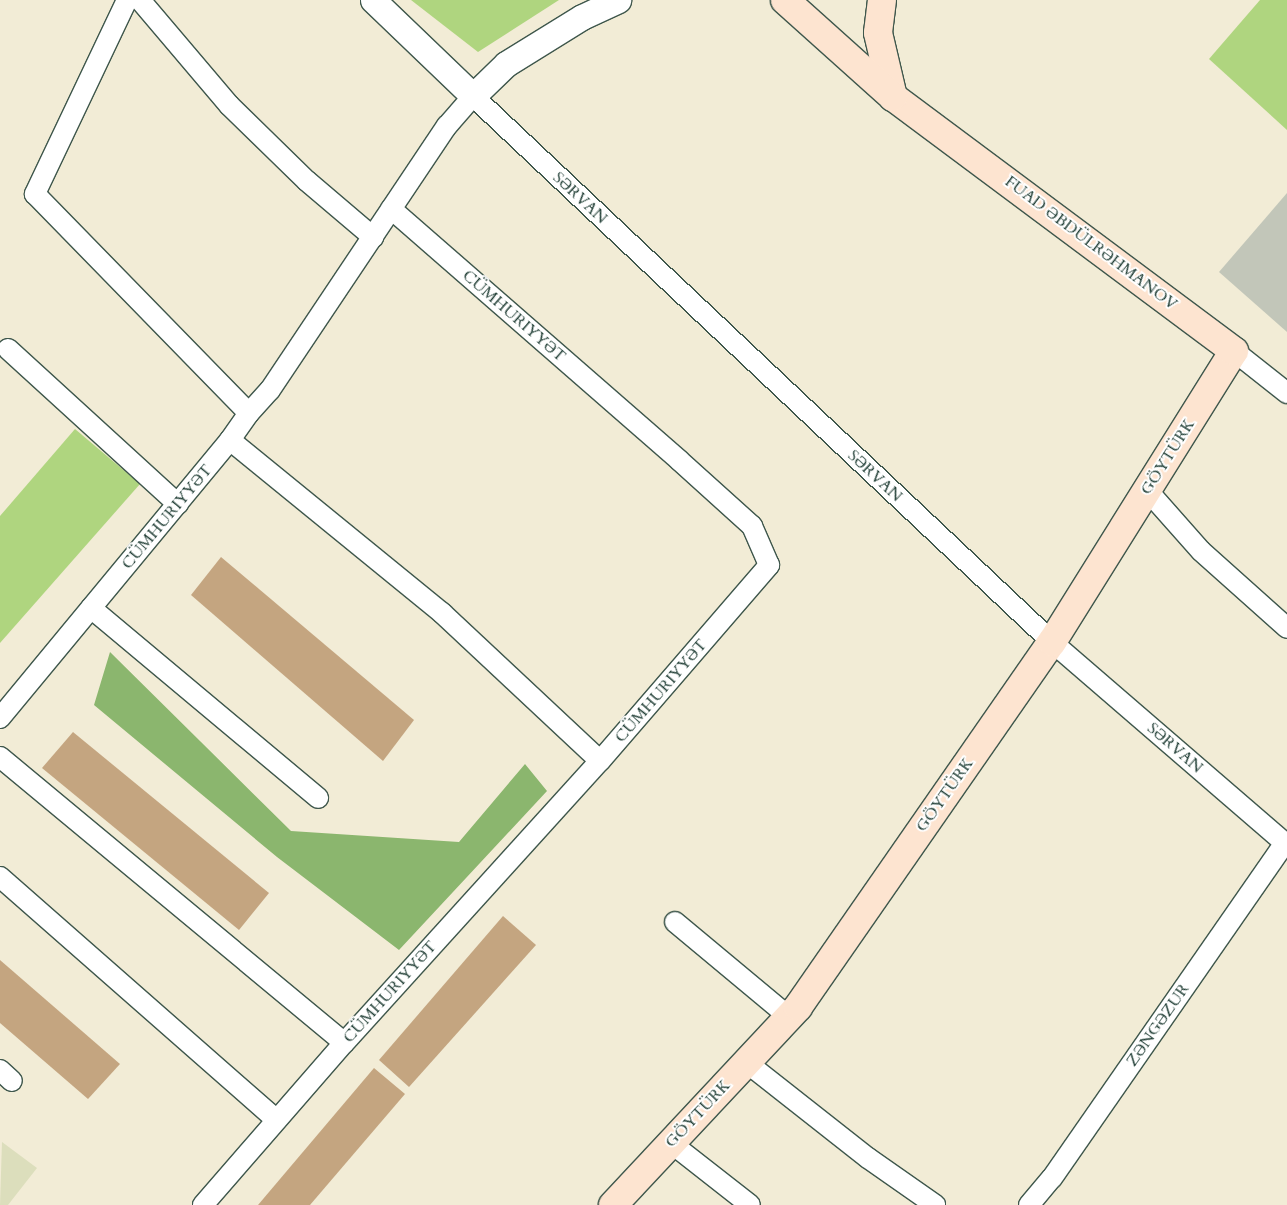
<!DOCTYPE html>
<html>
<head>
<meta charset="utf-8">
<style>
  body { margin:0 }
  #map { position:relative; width:1287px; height:1205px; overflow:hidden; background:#f2ecd6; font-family:Cardo,serif }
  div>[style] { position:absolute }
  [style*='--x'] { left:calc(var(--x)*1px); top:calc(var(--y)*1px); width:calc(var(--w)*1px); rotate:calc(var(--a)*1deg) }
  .built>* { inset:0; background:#dcdebc }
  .industrial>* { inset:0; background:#c2c6b9 }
  .green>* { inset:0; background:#afd57f }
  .forest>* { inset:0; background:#8bb66e }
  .building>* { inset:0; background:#c4a580 }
  .roads { filter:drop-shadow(1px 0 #3f574c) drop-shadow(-1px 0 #3f574c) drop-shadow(0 1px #3f574c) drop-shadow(0 -1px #3f574c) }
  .minor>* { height:20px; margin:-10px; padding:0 10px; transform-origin:10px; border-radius:10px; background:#fff }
  .tertiary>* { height:25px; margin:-12.5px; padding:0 12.5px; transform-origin:12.5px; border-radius:12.5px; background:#fff }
  .secondary>* { height:28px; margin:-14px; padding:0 14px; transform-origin:14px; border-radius:14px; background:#fde4d0 }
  span { translate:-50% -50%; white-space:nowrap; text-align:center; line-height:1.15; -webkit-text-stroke:4px #fff; paint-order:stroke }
  .street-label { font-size:16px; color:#1f3d34 }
</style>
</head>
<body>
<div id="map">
  <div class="built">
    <i style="clip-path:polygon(2px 1142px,37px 1168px,8px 1205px,0 1205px)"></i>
  </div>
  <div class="industrial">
    <i style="clip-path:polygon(1287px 193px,1287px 332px,1219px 272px)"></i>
  </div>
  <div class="green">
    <i style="clip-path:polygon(411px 0,559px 0,478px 52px)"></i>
    <i style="clip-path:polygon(1260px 0,1287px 0,1287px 130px,1209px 59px)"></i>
    <i style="clip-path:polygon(75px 429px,140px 484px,0 643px,0 516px)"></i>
  </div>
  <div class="forest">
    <i style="clip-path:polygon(110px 652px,291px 831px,459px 842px,525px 764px,547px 791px,399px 950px,277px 857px,94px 705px)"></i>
  </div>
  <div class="building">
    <i style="clip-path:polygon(221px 557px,414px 720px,383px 761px,191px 595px)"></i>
    <i style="clip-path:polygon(73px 732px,269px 893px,239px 930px,42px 768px)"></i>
    <i style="clip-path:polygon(503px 916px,536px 945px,409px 1087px,379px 1060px)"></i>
    <i style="clip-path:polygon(0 960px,120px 1064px,88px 1099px,0 1023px)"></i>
    <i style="clip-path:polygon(374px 1068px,405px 1094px,310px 1205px,258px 1205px)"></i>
  </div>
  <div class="roads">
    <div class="minor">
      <i style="--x:127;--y:0;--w:215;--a:115.4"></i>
      <i style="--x:35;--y:194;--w:306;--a:45.7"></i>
      <i style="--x:140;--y:0;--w:138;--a:49.7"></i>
      <i style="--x:229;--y:105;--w:109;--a:44.3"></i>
      <i style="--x:307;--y:181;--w:87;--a:40.3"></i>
      <i style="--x:8;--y:349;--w:230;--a:42.4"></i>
      <i style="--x:1234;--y:351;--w:68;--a:38.4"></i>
      <i style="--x:230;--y:440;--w:274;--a:39.2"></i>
      <i style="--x:442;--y:613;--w:216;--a:43.1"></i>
      <i style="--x:1147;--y:490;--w:81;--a:48.5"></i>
      <i style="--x:1201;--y:551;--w:115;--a:41.8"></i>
      <i style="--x:91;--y:608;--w:296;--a:39.9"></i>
      <i style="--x:0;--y:718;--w:361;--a:-50.4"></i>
      <i style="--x:230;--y:440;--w:33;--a:-55"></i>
      <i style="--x:249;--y:413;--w:31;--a:-48"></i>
      <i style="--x:270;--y:390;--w:318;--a:-56.2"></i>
      <i style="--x:447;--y:126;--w:40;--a:-49"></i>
      <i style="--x:473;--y:96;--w:796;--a:43.32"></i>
      <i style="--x:1052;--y:642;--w:311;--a:40.8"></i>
      <i style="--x:0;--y:757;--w:447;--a:39.7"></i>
      <i style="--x:0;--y:877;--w:368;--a:41.3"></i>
      <i style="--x:675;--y:922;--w:148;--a:39.8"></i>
      <i style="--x:746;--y:1062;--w:155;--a:38.2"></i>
      <i style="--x:868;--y:1158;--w:82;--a:35"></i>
      <i style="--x:0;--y:1070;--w:16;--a:43"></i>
      <i style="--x:671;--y:1143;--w:100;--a:38.1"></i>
      <i style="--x:203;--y:1205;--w:215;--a:-49"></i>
      <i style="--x:344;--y:1043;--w:381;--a:-47.8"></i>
      <i style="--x:600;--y:761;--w:259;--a:-49.2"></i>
      <i style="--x:769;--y:565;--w:43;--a:-113.6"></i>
      <i style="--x:752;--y:526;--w:98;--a:-137.9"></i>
      <i style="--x:679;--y:460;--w:382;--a:-138.9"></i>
      <i style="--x:1029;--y:1205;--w:35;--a:-50"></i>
      <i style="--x:1052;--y:1178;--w:408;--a:-55.2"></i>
    </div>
    <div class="tertiary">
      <i style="--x:373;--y:0;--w:139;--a:43.8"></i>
      <i style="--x:473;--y:96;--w:46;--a:-44.1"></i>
      <i style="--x:506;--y:64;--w:89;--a:-31.7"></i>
      <i style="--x:582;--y:17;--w:40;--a:-25"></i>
    </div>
    <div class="secondary">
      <i style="--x:882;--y:0;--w:33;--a:97"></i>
      <i style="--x:878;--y:33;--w:66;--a:76.8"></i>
      <i style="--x:613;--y:1205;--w:271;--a:-46.9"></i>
      <i style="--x:798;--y:1007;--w:445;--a:-55.2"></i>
      <i style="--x:1052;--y:642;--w:343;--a:-58"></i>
      <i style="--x:1234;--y:351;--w:425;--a:-143.3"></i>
      <i style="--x:893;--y:97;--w:145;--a:-138.1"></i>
    </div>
  </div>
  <div class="street-label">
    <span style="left:580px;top:198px;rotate:43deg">SƏRVAN</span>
    <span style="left:1091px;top:243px;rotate:37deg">FUAD ƏBDÜLRƏHMANOV</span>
    <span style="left:514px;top:316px;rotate:41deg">CÜMHURIYYƏT</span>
    <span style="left:1168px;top:457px;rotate:-58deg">GÖYTÜRK</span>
    <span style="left:875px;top:476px;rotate:43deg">SƏRVAN</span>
    <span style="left:167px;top:517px;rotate:-50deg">CÜMHURIYYƏT</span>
    <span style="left:661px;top:691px;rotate:-49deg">CÜMHURIYYƏT</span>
    <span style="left:1175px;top:748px;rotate:41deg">SƏRVAN</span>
    <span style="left:945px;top:795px;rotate:-55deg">GÖYTÜRK</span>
    <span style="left:390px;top:992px;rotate:-48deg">CÜMHURIYYƏT</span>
    <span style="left:1158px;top:1025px;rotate:-55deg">ZƏNGƏZUR</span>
    <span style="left:698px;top:1114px;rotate:-47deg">GÖYTÜRK</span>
  </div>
</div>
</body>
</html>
